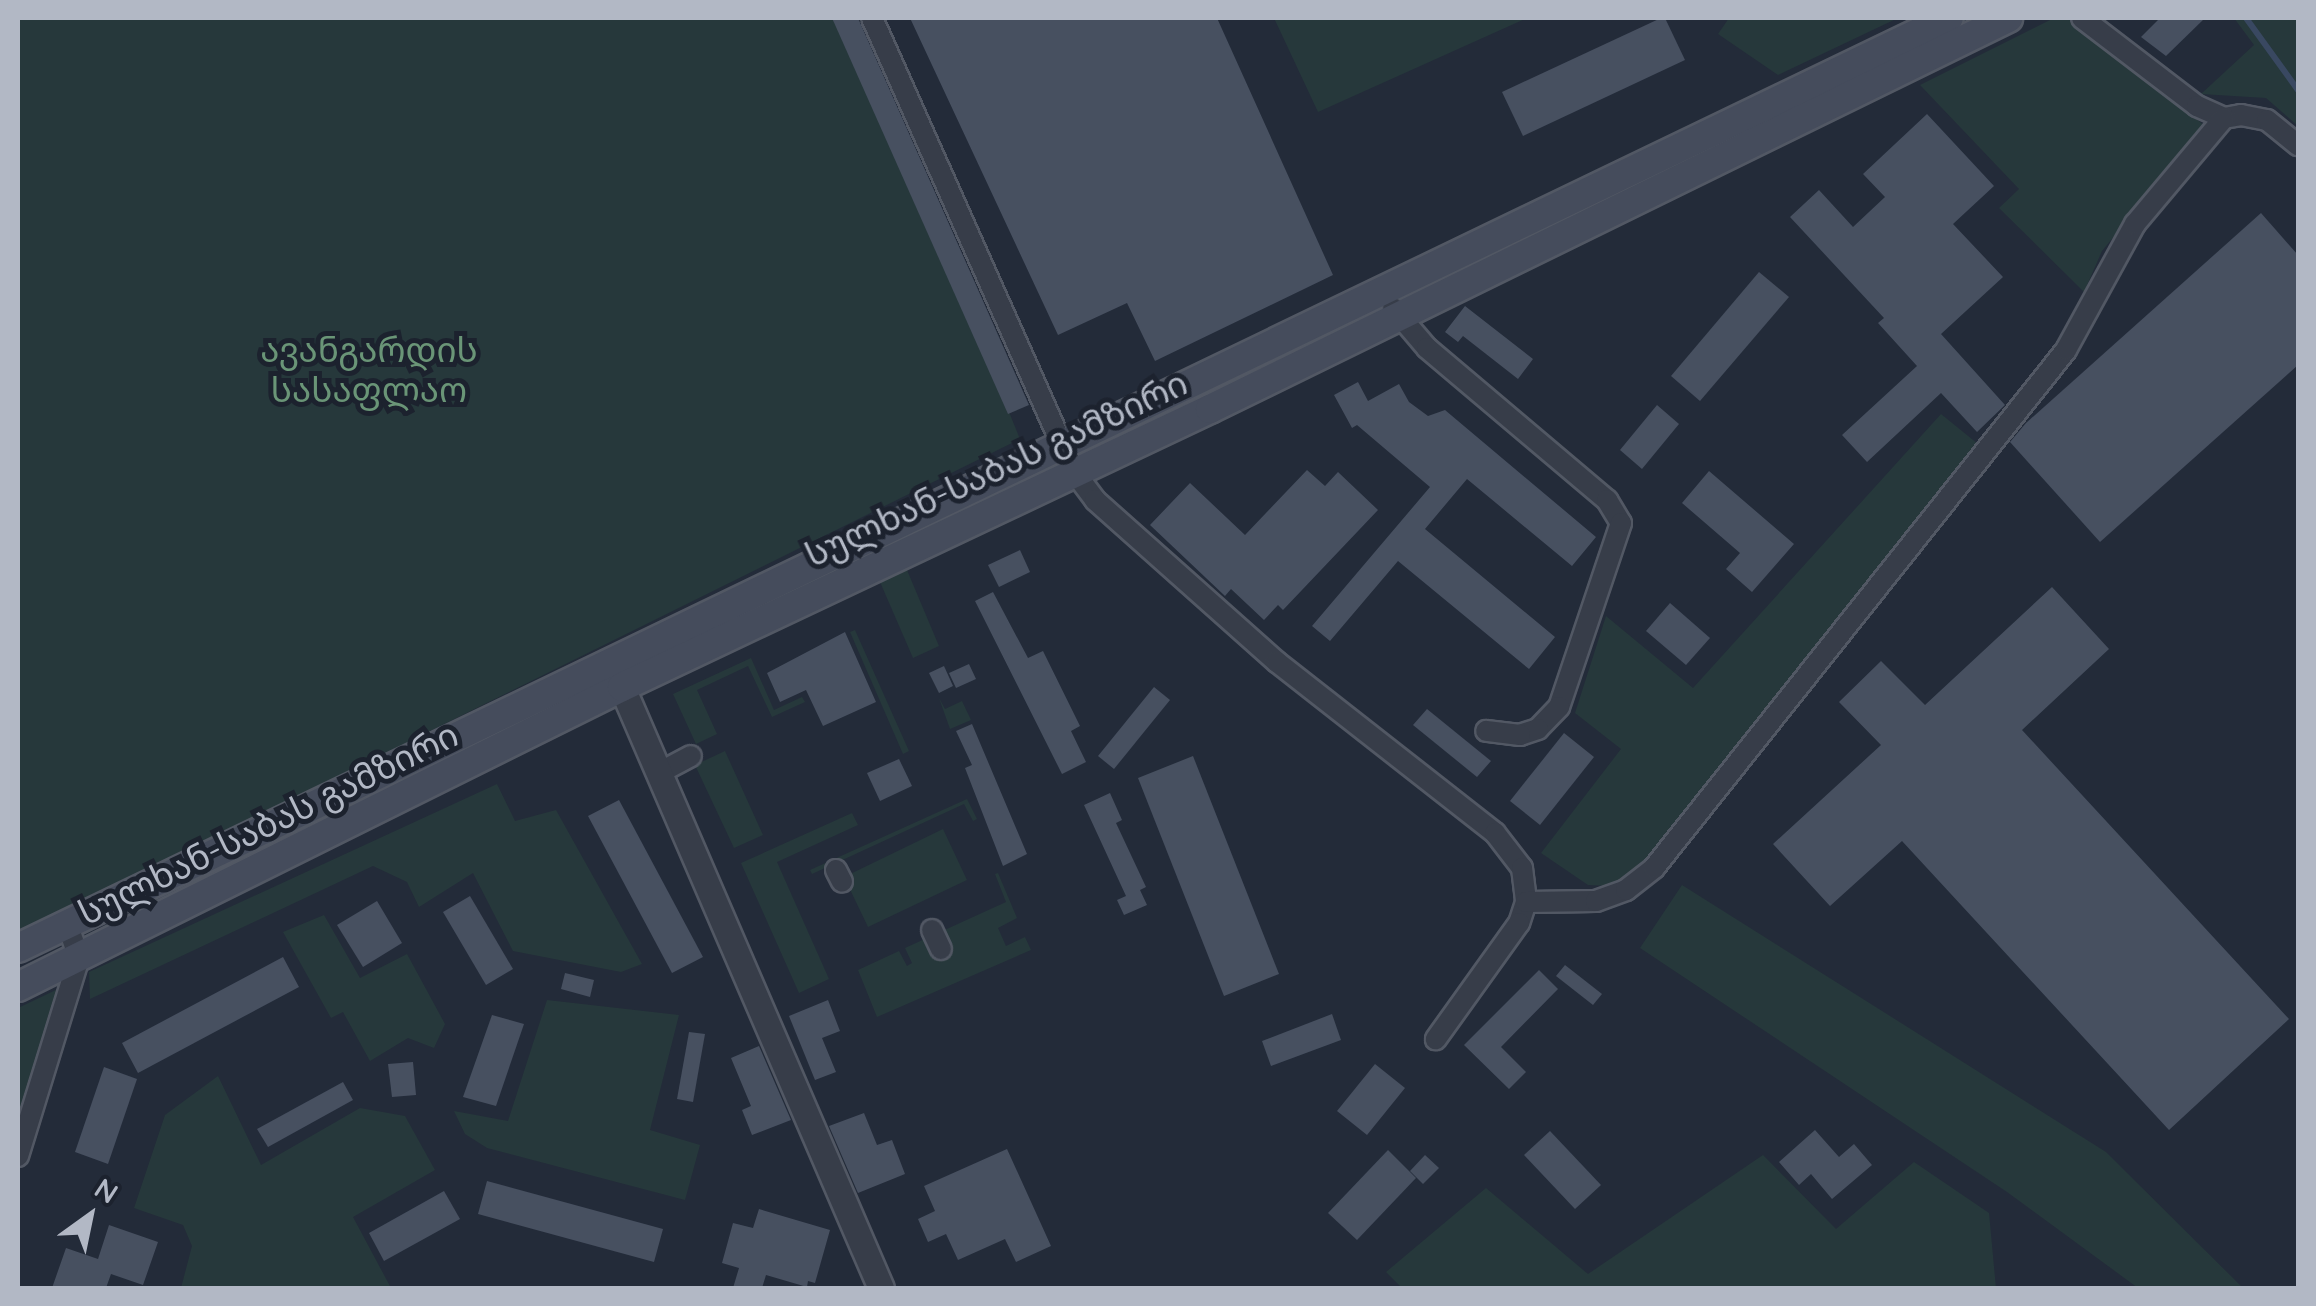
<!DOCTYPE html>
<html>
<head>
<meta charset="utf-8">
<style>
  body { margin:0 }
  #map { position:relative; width:2316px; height:1306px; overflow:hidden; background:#232b39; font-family:Quicksand,"Noto Sans Georgian",sans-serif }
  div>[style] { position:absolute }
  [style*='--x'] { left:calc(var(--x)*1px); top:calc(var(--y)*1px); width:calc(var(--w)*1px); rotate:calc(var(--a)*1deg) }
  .green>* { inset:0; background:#26383b }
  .stream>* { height:6px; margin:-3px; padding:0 3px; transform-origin:3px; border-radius:3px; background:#394861 }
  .building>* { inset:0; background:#475060 }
  .roads { filter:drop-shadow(2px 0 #525864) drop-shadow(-2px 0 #525864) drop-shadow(0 2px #525864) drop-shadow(0 -2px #525864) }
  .minor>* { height:20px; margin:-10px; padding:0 10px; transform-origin:10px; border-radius:10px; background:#373d49 }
  .tertiary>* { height:25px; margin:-12.5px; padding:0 12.5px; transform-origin:12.5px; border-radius:12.5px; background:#373d49 }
  .secondary>* { height:28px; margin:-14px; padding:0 14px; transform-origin:14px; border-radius:14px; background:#454c5c }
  span { translate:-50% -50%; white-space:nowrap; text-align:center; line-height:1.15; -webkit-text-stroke:10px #1c222e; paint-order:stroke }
  .park-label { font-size:35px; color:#6a9577 }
  .street-label { font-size:35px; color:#b2b8c5 }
  .frame { position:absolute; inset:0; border:20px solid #b2b8c5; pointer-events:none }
  .north { position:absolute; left:40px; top:1166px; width:100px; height:100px; -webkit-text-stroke:8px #1c222e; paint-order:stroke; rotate:33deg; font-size:28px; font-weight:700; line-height:40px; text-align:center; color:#b2b8c5 }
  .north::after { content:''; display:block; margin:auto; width:35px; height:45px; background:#b2b8c5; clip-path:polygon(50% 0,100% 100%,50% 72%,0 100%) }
</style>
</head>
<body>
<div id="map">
  <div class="green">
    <i style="clip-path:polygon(18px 18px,848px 18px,1020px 439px,18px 935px)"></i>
    <i style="clip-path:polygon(1274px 18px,1527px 18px,1318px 112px)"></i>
    <i style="clip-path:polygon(1729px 18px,1898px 18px,1778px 75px,1718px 34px)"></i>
    <i style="clip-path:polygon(2054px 18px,2070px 18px,2205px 126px,2102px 251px,2084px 292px,1999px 208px,2019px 189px,1920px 85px)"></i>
    <i style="clip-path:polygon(2234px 18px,2298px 18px,2298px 126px,2266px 98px,2201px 94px,2254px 45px)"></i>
    <i style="clip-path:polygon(1941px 414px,1978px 444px,1651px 860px,1626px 884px,1609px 886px,1588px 885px,1541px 853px,1621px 749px,1575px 713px,1606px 616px,1693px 688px)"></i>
    <i style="clip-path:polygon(907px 570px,939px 646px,913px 658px,880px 582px)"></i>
    <i style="clip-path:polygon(855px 630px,909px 751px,903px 754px,850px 632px)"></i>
    <i style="clip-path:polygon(751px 658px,774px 710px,802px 697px,805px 702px,772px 717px,748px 666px,697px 690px,717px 734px,696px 744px,673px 694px)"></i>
    <i style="clip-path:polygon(939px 698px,945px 709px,962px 701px,971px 720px,950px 729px)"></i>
    <i style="clip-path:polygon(725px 751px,763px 835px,734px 848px,695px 765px)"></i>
    <i style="clip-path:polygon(497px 784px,515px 821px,556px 810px,642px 964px,621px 972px,513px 951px,473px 873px,419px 907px,407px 882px,373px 866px,90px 999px,89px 972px)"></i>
    <i style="clip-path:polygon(967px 799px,977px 819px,973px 821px,964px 804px,812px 874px,810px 870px)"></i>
    <i style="clip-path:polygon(852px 813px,858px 825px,777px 862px,829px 979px,799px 993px,741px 863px)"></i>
    <i style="clip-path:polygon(943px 829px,967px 880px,868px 927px,844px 877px)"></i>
    <i style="clip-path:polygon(998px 873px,1017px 918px,998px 928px,1006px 946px,1025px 937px,1031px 950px,877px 1017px,858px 970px,899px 951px,907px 966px,912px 963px,905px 948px,1006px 902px,995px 874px)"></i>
    <i style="clip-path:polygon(1682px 885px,2106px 1152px,2243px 1288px,2138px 1288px,2007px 1192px,1640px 948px)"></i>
    <i style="clip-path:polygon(324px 915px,360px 978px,407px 954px,445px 1024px,434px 1048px,408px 1038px,370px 1061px,343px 1012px,331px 1018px,283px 932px)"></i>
    <i style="clip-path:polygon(60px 988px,20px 1112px,18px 1008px)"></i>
    <i style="clip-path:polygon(547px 1000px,679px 1015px,650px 1130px,700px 1145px,685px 1200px,487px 1148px,465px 1134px,454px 1111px,508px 1121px)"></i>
    <i style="clip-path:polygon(218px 1076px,261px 1165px,360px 1108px,405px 1116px,435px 1170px,353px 1217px,391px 1288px,181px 1288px,192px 1246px,183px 1225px,134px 1208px,165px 1115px)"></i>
    <i style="clip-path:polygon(1763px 1155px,1836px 1229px,1914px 1162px,1989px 1213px,1996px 1288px,1402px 1288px,1386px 1272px,1486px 1188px,1588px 1274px)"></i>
  </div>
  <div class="stream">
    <i style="--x:2246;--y:18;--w:89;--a:54.2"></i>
  </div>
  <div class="building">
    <i style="clip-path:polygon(832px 18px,858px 18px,1029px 405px,1008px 414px)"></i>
    <i style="clip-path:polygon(910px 18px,1217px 18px,1333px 275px,1155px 361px,1127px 303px,1058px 335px)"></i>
    <i style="clip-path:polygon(1661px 18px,1665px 18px,1685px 60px,1523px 136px,1502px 92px)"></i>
    <i style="clip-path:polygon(2160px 18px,2205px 18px,2166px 56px,2141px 37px)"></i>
    <i style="clip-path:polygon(1927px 114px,1994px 186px,1953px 224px,2003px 277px,1941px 334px,2005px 405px,1977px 432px,1941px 393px,1867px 462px,1842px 435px,1917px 366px,1878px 323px,1884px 318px,1790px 217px,1819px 190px,1853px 227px,1885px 197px,1863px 174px)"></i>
    <i style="clip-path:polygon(2261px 213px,2298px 255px,2298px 365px,2100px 542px,2010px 442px,2026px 423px)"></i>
    <i style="clip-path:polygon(1759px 272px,1789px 297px,1700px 401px,1671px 376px)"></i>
    <i style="clip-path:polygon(1465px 306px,1533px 359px,1518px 379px,1463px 336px,1458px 342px,1445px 332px)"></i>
    <i style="clip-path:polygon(1358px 382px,1368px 401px,1399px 384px,1409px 402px,1428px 416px,1445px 410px,1596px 537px,1572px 566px,1467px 479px,1425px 529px,1555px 637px,1529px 669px,1398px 561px,1330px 641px,1312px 626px,1430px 487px,1357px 425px,1352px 428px,1334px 395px)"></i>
    <i style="clip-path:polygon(1657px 405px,1679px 424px,1642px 469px,1620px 450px)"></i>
    <i style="clip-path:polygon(1307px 470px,1325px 486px,1338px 472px,1378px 510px,1283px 610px,1278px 605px,1264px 620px,1231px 589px,1225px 596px,1150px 525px,1190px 483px,1245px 535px)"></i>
    <i style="clip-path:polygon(1709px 471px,1794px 544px,1752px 592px,1726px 569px,1740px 553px,1682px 503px)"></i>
    <i style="clip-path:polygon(1020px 550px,1030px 572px,999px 587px,988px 565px)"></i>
    <i style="clip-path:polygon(2052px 587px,2109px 649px,2022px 730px,2289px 1019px,2169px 1130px,1902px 841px,1830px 906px,1773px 844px,1881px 745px,1839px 702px,1881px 661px,1925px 705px)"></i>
    <i style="clip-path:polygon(993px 592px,1028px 658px,1043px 651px,1080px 726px,1071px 731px,1086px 762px,1062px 774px,975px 601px)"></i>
    <i style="clip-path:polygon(1670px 603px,1710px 638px,1686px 665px,1646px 631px)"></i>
    <i style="clip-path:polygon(845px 632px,876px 702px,823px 726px,806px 690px,780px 702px,767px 673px)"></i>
    <i style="clip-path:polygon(969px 664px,976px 679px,956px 688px,949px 673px)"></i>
    <i style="clip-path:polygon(944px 666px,953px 686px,939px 693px,929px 673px)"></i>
    <i style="clip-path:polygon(1154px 687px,1170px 700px,1114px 769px,1098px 756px)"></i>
    <i style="clip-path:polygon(1427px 709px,1491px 761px,1477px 777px,1413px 725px)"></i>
    <i style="clip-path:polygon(972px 724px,1027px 854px,1003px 866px,965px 768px,972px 765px,956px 731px)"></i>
    <i style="clip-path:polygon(1564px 733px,1594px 757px,1540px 825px,1510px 801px)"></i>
    <i style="clip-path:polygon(1193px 756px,1279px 974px,1224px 996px,1138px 778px)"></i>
    <i style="clip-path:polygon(899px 759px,912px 786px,880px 801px,867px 773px)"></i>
    <i style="clip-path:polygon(1110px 793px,1122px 820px,1116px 823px,1146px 887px,1140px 890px,1147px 905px,1124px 915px,1117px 900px,1126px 896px,1084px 805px)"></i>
    <i style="clip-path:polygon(619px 800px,703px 957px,672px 973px,588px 816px)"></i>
    <i style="clip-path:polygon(470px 896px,513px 969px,486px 985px,443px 912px)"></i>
    <i style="clip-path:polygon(377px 901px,402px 943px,363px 967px,337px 925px)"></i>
    <i style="clip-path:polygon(283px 957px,299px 987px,138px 1073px,122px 1043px)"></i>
    <i style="clip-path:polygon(1565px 965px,1602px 994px,1593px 1005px,1556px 976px)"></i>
    <i style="clip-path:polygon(1539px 970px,1558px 989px,1501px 1047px,1526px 1072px,1509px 1089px,1464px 1045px)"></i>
    <i style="clip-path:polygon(565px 973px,594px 980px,590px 997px,561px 989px)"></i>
    <i style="clip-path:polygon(828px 1000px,840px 1031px,822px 1038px,836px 1072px,815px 1080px,789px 1016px)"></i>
    <i style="clip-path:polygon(1332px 1014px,1341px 1040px,1271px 1066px,1262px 1041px)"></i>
    <i style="clip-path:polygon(492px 1015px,524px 1024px,496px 1106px,463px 1097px)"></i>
    <i style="clip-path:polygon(689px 1032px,705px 1034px,693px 1102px,677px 1099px)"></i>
    <i style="clip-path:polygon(759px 1046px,791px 1120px,752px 1135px,742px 1110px,751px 1106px,731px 1058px)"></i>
    <i style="clip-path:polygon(413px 1062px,416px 1095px,392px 1097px,388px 1064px)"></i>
    <i style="clip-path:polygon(1375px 1064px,1405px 1088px,1367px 1135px,1337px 1111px)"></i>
    <i style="clip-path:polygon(104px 1067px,137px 1079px,108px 1164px,75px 1152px)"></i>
    <i style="clip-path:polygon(343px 1082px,353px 1100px,268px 1147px,257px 1129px)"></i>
    <i style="clip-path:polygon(864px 1113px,877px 1145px,892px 1140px,905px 1174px,858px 1193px,829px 1126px)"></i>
    <i style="clip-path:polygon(1815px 1130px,1839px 1157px,1854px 1144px,1872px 1165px,1832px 1199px,1811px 1174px,1799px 1185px,1779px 1162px)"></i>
    <i style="clip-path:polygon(1550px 1131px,1601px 1185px,1575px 1209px,1524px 1155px)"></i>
    <i style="clip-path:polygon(1007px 1149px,1051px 1246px,1016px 1262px,1005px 1239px,958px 1260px,946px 1234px,928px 1242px,918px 1219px,935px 1211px,924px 1186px)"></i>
    <i style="clip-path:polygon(1388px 1150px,1416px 1178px,1357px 1240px,1328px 1213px)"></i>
    <i style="clip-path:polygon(1425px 1155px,1439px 1168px,1423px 1184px,1410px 1171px)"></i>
    <i style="clip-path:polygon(487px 1181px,663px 1229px,654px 1262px,478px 1214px)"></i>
    <i style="clip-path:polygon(444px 1191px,460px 1219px,384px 1261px,369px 1233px)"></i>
    <i style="clip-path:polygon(759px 1209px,830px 1230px,815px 1283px,808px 1281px,807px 1287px,766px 1275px,762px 1288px,733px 1288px,739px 1268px,722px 1263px,733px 1223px,753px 1228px)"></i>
    <i style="clip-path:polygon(109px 1225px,158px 1242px,143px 1285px,111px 1274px,106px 1288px,52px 1288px,66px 1248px,98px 1259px)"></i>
  </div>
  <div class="roads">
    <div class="minor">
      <i style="--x:872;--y:18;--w:498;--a:66"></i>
      <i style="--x:1075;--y:473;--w:34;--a:53"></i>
      <i style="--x:1095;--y:500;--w:244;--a:41.7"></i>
      <i style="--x:1277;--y:662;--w:277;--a:38.1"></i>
      <i style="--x:1495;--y:833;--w:44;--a:52.4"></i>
      <i style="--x:1522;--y:868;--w:34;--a:83"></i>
      <i style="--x:1526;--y:902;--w:22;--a:108"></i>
      <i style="--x:1519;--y:923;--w:143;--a:125.6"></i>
      <i style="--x:2082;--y:18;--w:145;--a:37.4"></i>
      <i style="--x:2197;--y:106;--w:30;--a:24"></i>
      <i style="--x:2224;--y:118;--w:17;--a:-10"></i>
      <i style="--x:2241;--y:115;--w:26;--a:11"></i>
      <i style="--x:2267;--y:120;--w:40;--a:39"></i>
      <i style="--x:1393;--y:308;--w:52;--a:49.6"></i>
      <i style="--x:1427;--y:348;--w:236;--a:40.2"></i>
      <i style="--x:1607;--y:500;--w:27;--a:59"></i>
      <i style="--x:1621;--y:523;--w:194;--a:108.6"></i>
      <i style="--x:1559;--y:707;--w:30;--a:134"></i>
      <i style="--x:1538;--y:729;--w:19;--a:162"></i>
      <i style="--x:1520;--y:735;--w:34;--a:-173"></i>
      <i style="--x:659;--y:773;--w:36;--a:-28"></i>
      <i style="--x:836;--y:870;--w:13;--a:63"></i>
      <i style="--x:1526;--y:902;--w:70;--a:-0.8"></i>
      <i style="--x:1596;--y:901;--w:32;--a:-20"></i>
      <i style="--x:1626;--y:890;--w:36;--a:-38"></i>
      <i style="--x:1654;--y:868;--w:662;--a:-51.5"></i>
      <i style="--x:2066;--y:350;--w:144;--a:-61.3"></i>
      <i style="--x:2135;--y:224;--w:138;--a:-50"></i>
      <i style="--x:932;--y:930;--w:21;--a:65"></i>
      <i style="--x:18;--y:1156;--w:207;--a:-72.9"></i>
      <i style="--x:79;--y:958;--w:36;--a:-109"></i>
    </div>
    <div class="tertiary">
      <i style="--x:614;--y:669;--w:674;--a:66.67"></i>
    </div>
    <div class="secondary">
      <i style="--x:18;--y:948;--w:2143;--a:-25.72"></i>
      <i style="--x:18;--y:987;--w:674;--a:-26.41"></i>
      <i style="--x:622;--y:687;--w:650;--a:-25.3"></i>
      <i style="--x:1210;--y:409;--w:889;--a:-26.1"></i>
    </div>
  </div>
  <div class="park-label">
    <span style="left:369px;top:369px">ავანგარდის<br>სასაფლაო</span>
  </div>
  <div class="street-label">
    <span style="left:996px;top:468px;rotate:-25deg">სულხან-საბას გამზირი</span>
    <span style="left:268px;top:823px;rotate:-26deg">სულხან-საბას გამზირი</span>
  </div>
  <div class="frame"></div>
  <div class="north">N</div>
</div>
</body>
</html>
